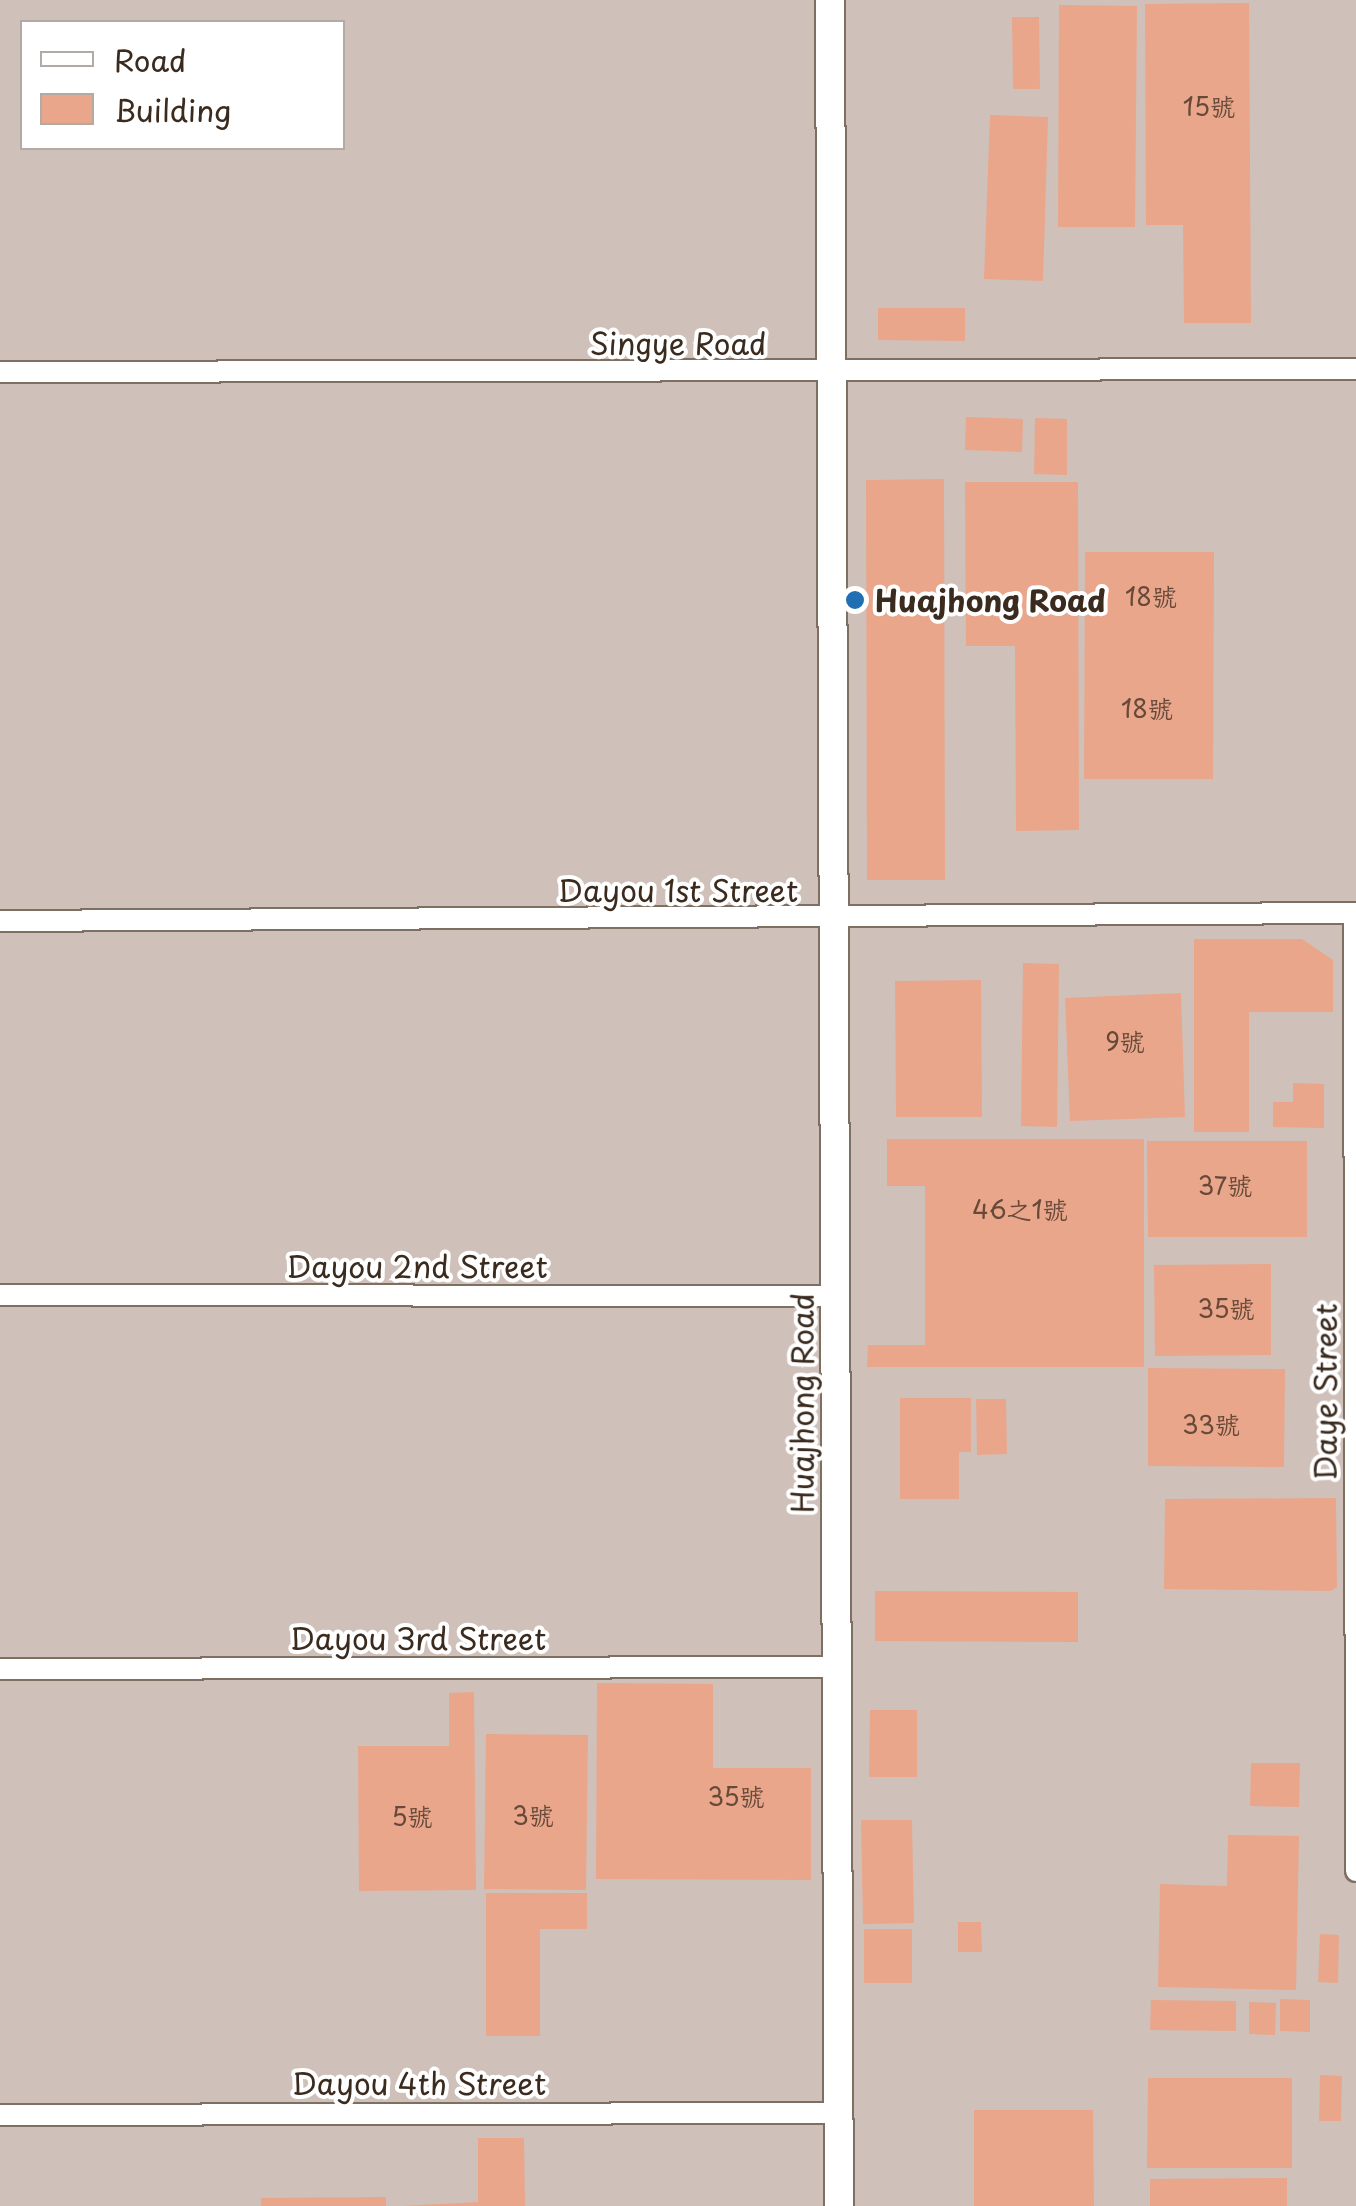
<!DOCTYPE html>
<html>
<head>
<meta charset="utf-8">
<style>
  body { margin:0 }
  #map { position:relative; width:1356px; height:2206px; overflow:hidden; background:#faefe2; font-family:"Playpen Sans","LXGW WenKai TC",sans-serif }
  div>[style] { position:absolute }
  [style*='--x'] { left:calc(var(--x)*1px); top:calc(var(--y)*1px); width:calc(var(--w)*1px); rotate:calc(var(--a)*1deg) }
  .industrial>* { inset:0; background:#cfc0ba }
  .building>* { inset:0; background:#e9a68b }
  .roads { filter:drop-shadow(2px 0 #7e6f63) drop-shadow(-2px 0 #7e6f63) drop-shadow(0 2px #7e6f63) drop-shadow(0 -2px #7e6f63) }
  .street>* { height:20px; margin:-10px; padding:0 10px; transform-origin:10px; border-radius:10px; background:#fff }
  .secondary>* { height:28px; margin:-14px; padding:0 14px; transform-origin:14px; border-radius:14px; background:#fff }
  .dots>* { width:28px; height:28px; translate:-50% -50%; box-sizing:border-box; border:5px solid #fff; border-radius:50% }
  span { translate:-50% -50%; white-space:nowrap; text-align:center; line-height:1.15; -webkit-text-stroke:8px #fff; paint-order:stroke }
  .number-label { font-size:25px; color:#664939 }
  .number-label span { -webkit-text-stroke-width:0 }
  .street-label { font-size:30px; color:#3b2a1e }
  .poi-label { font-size:30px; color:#3b2a1e; font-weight:700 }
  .left { translate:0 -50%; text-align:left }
  .legend { position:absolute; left:20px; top:20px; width:325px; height:130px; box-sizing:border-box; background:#fff; border:2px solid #b1aaa5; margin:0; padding:12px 18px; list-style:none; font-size:30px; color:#3b2a1e }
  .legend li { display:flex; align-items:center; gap:20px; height:50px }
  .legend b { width:50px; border:2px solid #b1aaa5 }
</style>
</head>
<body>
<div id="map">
  <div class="industrial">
    <i style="clip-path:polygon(evenodd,0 0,1356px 0,1356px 2206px,0 2206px,0 0,22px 22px,342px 22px,342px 148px,22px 148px,22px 22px)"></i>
  </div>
  <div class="building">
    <i style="clip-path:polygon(1249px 3px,1251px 323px,1184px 323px,1183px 225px,1146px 225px,1145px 4px)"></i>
    <i style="clip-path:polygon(1059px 5px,1137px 6px,1135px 227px,1058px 227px)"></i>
    <i style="clip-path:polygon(1012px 17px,1039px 17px,1040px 89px,1013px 89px)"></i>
    <i style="clip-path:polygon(990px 115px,1048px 117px,1043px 281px,984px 279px)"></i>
    <i style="clip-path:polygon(878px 308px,965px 308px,965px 341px,878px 340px)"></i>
    <i style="clip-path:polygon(966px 417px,1023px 419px,1022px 452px,965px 450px)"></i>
    <i style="clip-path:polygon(1035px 418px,1067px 419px,1067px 475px,1034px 474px)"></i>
    <i style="clip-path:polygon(944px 479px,945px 880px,867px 880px,866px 480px)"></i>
    <i style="clip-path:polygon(965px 482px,1078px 482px,1079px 830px,1016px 831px,1015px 646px,966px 646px)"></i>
    <i style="clip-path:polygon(1085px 552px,1214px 552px,1213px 779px,1084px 779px)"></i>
    <i style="clip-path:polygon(1194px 939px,1302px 939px,1333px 960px,1333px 1012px,1249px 1012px,1249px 1132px,1194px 1132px)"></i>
    <i style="clip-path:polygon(1023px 963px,1059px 964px,1057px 1127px,1021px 1126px)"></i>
    <i style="clip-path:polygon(981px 980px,982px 1117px,896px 1117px,895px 981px)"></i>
    <i style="clip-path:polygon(1181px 993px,1185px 1117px,1070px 1121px,1065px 998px)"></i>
    <i style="clip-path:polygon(1293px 1083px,1324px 1084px,1324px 1128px,1273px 1127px,1273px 1102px,1293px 1102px)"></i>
    <i style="clip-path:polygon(887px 1139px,1144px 1139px,1144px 1367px,867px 1367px,868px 1345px,925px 1345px,925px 1186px,887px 1186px)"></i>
    <i style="clip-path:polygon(1147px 1141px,1307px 1141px,1307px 1237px,1148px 1237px)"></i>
    <i style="clip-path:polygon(1271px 1264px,1271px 1355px,1155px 1356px,1154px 1265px)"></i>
    <i style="clip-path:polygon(1148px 1368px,1285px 1369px,1284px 1467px,1148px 1466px)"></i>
    <i style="clip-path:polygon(900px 1398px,971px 1398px,971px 1452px,959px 1452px,959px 1499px,900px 1499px)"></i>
    <i style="clip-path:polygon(976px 1399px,1006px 1399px,1007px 1454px,977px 1455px)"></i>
    <i style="clip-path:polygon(1336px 1498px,1337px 1587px,1331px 1591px,1164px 1589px,1165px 1499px)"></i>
    <i style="clip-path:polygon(875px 1591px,1078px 1592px,1078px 1642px,875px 1641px)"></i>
    <i style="clip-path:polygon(597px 1683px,713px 1684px,713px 1768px,811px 1768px,811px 1880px,596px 1879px)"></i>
    <i style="clip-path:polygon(474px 1692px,476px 1890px,359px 1891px,358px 1746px,449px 1746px,449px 1693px)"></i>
    <i style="clip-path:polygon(870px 1710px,917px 1710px,917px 1777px,869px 1777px)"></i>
    <i style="clip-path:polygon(486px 1734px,588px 1735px,586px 1890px,484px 1889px)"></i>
    <i style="clip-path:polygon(1251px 1763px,1300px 1763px,1299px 1807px,1250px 1806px)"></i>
    <i style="clip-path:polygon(861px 1820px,912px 1820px,914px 1923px,863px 1924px)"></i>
    <i style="clip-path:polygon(1228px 1835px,1299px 1836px,1296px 1990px,1158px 1987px,1160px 1884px,1227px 1886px)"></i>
    <i style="clip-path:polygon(486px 1893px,587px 1893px,587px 1929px,540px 1929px,540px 2036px,486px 2036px)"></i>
    <i style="clip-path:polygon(958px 1922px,981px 1922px,982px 1952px,958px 1952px)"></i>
    <i style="clip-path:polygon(864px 1929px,912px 1929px,912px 1983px,864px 1983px)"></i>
    <i style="clip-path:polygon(1320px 1934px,1339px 1935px,1338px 1983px,1318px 1982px)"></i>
    <i style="clip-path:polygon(1280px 1999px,1310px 2000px,1310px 2032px,1280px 2031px)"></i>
    <i style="clip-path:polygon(1151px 2000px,1236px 2001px,1236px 2031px,1150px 2030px)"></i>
    <i style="clip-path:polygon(1249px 2002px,1276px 2003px,1275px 2035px,1249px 2034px)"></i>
    <i style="clip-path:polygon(1320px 2075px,1342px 2076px,1341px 2121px,1319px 2121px)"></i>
    <i style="clip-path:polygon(1148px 2078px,1292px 2078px,1292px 2168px,1147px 2168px)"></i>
    <i style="clip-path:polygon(974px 2110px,1093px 2110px,1094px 2206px,974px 2206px)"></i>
    <i style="clip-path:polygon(478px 2138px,524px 2138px,525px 2206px,403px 2206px,478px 2202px)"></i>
    <i style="clip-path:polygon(1287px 2178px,1287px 2206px,1150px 2206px,1150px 2179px)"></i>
    <i style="clip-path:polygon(386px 2197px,386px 2206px,261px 2206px,261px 2198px)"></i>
  </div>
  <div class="roads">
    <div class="street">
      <i style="--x:0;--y:372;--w:1356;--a:-0.13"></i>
      <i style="--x:1354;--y:913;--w:958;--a:89.88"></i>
      <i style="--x:0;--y:921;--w:1356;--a:-0.34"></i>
      <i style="--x:0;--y:1295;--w:834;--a:0.07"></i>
      <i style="--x:0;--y:1669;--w:836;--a:-0.14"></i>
      <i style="--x:0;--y:2115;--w:839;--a:-0.14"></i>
    </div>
    <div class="secondary">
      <i style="--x:830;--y:0;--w:2206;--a:89.77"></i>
    </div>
  </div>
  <div class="dots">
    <i style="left:855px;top:600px;background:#1f6fb2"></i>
  </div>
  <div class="number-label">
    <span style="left:1209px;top:106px">15號</span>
    <span style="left:1151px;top:596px">18號</span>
    <span style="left:1147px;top:708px">18號</span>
    <span style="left:1125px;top:1041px">9號</span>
    <span style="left:1225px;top:1185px">37號</span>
    <span style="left:1020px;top:1209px">46之1號</span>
    <span style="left:1226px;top:1308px">35號</span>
    <span style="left:1211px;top:1424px">33號</span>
    <span style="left:736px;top:1796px">35號</span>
    <span style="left:533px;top:1815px">3號</span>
    <span style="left:412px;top:1816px">5號</span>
  </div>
  <div class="street-label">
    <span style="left:678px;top:343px">Singye Road</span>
    <span style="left:678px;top:890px">Dayou 1st Street</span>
    <span style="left:417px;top:1266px">Dayou 2nd Street</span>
    <span style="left:1325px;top:1392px;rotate:-90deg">Daye Street</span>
    <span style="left:802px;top:1403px;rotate:-90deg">Huajhong Road</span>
    <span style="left:418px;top:1638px">Dayou 3rd Street</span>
    <span style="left:419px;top:2083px">Dayou 4th Street</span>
  </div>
  <div class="poi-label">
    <span class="left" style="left:875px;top:600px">Huajhong Road</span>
  </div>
  <ul class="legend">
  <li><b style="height:12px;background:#fff"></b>Road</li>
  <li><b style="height:28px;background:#e9a68b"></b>Building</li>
  </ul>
</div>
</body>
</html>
